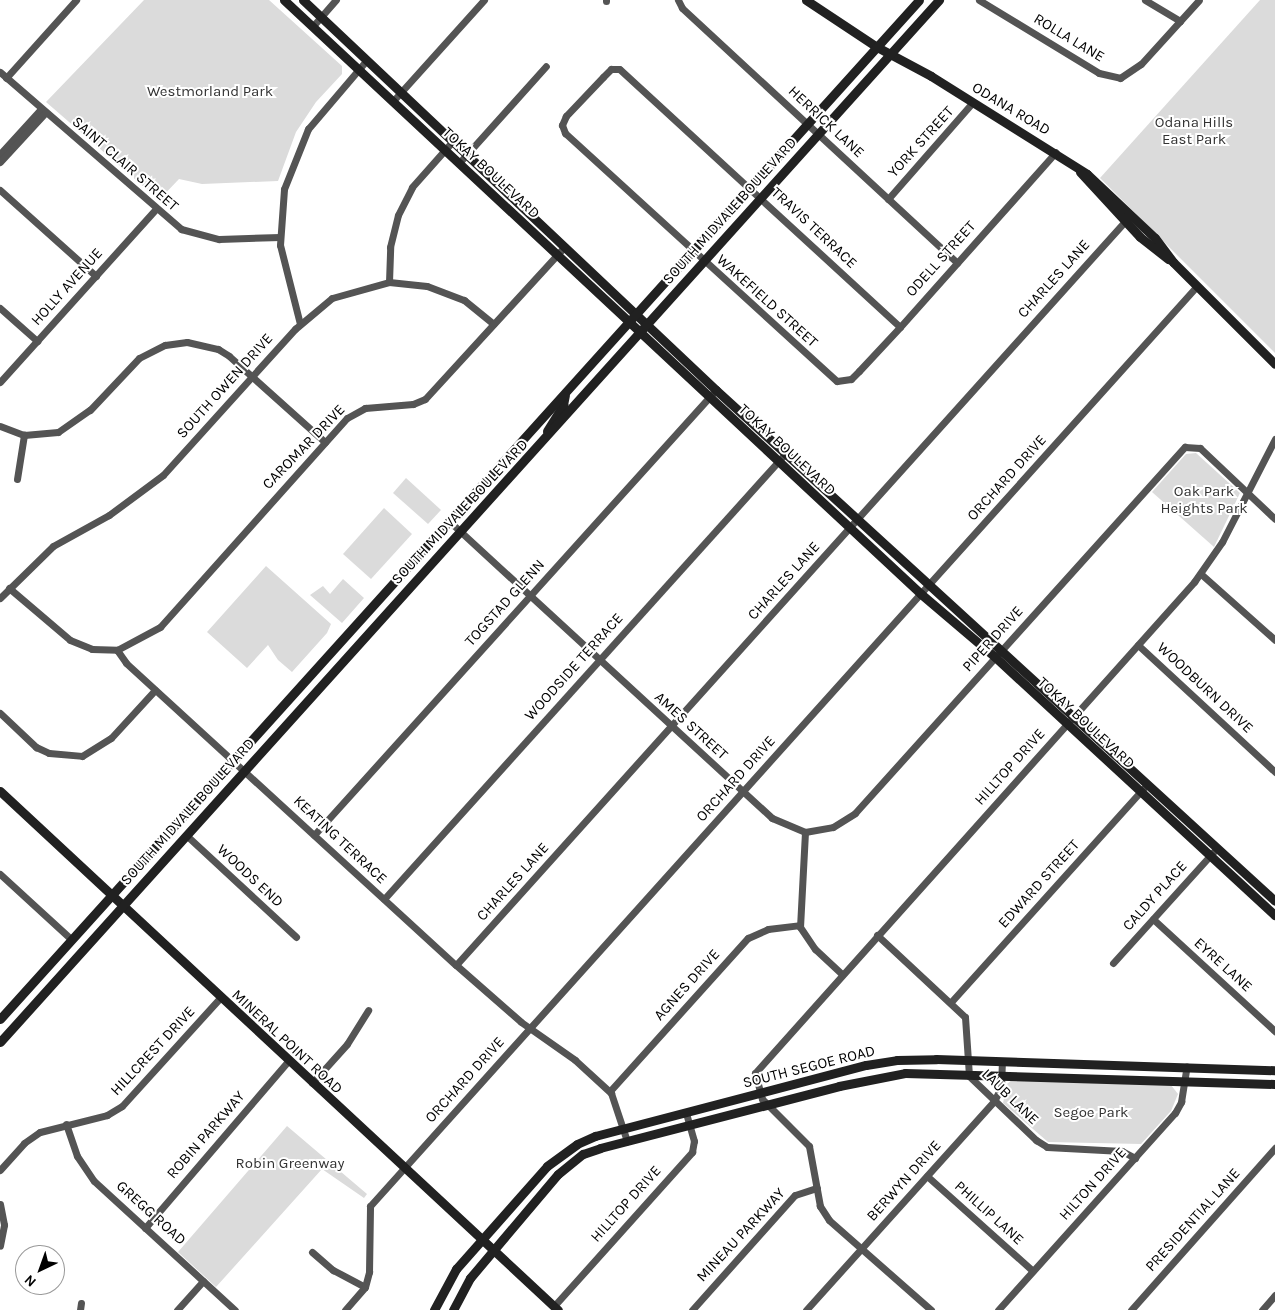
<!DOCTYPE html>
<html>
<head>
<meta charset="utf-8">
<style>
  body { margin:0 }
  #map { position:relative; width:1275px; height:1310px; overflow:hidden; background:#fff; font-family:Karla,sans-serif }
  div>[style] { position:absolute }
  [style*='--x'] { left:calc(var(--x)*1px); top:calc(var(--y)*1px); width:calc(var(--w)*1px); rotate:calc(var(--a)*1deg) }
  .green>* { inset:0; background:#dbdbdb }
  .street>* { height:7px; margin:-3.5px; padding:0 3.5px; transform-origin:3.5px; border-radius:3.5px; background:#545454 }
  .secondary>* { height:9px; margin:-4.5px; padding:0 4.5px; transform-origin:4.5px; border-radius:4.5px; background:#212121 }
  span { translate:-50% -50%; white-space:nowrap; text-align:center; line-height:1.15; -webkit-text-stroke:4px #fff; paint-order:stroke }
  .street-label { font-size:15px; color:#000 }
  .park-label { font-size:15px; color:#323232 }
  .north { position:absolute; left:15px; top:1245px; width:50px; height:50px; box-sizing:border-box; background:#fff; border:1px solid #999; border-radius:50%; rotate:222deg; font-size:14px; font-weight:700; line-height:20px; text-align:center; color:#000 }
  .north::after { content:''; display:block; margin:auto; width:18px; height:22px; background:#000; clip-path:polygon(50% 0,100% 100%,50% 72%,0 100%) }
</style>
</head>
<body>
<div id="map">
  <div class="green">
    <i style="clip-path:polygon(144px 0,269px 0,342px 66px,342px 74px,316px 102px,296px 132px,278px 181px,202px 184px,179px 179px,159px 200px,46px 102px)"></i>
    <i style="clip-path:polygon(1260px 0,1275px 0,1275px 353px,1100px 178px)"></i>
    <i style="clip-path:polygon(1196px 453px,1240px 493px,1214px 547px,1152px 492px,1186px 454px)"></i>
    <i style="clip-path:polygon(406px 478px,441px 510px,428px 524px,393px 493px)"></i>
    <i style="clip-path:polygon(384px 508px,412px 534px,371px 579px,343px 554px)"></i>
    <i style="clip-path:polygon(266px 566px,331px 624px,327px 633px,292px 672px,278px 660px,268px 645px,247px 668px,207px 632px)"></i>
    <i style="clip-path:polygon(343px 579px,364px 598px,342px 623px,310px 595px,323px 586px,330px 594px)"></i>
    <i style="clip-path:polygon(1013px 1079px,1171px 1085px,1178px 1094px,1171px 1111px,1141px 1144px,1048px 1142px,1003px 1103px,1007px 1084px)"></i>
    <i style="clip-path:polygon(287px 1126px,367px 1194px,364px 1198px,322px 1169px,216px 1287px,178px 1252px)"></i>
  </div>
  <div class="street">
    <i style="--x:678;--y:0;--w:9;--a:63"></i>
    <i style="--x:682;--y:8;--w:375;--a:42.8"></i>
    <i style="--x:979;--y:0;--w:140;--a:31.3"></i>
    <i style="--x:1099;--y:73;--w:22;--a:13"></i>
    <i style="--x:1120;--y:78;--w:25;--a:-34"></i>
    <i style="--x:1141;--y:64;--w:86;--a:-47.8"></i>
    <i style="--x:1145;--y:0;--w:41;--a:31"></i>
    <i style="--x:606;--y:1;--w:1;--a:-90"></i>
    <i style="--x:313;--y:26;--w:35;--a:-49"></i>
    <i style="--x:0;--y:72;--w:240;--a:40.9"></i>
    <i style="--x:181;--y:229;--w:39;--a:15"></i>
    <i style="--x:219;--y:239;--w:61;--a:-1.9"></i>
    <i style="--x:6;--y:78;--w:105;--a:-48.1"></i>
    <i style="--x:393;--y:101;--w:136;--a:-48"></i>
    <i style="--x:0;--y:154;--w:61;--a:-47.7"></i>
    <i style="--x:0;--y:162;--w:67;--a:-47.4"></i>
    <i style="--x:459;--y:163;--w:130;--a:-48.1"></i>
    <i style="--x:0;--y:190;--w:129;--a:41.9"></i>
    <i style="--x:888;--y:199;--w:129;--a:-48.8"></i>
    <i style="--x:389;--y:282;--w:35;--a:-88"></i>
    <i style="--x:390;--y:247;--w:33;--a:-76"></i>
    <i style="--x:398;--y:215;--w:31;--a:-63"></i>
    <i style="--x:412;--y:187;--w:60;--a:-48.4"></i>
    <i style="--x:0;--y:308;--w:50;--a:41.7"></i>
    <i style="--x:300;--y:324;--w:81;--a:-104.2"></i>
    <i style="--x:280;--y:245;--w:56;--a:-85.9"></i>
    <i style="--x:284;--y:189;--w:65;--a:-68.2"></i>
    <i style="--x:308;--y:129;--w:88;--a:-49.6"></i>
    <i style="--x:900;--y:327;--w:381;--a:-137.4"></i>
    <i style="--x:619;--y:69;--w:8;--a:180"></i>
    <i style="--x:611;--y:69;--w:11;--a:135"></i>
    <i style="--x:603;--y:77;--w:54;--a:133.5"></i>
    <i style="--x:566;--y:116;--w:10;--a:114"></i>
    <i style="--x:562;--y:125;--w:9;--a:69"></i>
    <i style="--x:565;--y:133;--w:368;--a:42.4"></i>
    <i style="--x:837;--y:381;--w:14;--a:-8"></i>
    <i style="--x:851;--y:379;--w:11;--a:-45"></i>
    <i style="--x:859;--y:371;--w:60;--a:-47"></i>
    <i style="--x:900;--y:327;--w:234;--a:-48.3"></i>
    <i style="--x:0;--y:382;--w:232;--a:-48"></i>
    <i style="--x:0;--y:426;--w:26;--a:21"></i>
    <i style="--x:24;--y:435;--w:34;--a:-5"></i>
    <i style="--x:58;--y:432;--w:39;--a:-35"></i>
    <i style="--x:90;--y:410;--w:71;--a:-46.7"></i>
    <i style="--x:139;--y:358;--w:29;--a:-27"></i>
    <i style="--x:165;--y:345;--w:22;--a:-8"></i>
    <i style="--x:187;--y:342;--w:32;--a:13"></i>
    <i style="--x:218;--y:349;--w:13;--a:32"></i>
    <i style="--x:229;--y:356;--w:129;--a:41.9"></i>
    <i style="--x:17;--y:479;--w:45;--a:-81"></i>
    <i style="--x:449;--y:521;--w:439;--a:42.6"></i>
    <i style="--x:772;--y:818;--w:36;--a:23"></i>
    <i style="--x:805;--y:832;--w:95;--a:93"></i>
    <i style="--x:800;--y:927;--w:27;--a:56"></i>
    <i style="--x:815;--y:949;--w:37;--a:43"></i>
    <i style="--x:1201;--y:574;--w:99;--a:41.7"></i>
    <i style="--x:9;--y:588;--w:80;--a:40.4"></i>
    <i style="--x:70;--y:640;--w:24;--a:22"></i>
    <i style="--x:92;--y:649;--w:25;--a:2"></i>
    <i style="--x:117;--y:650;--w:16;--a:55"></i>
    <i style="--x:126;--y:663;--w:447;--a:42.5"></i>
    <i style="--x:456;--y:965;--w:86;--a:41.2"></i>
    <i style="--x:521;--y:1022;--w:66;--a:35.1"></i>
    <i style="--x:575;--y:1060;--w:49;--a:42.5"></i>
    <i style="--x:611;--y:1093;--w:51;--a:71.6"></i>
    <i style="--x:0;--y:598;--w:74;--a:-44.5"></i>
    <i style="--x:53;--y:546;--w:64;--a:-29"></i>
    <i style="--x:109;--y:515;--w:67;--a:-36.5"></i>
    <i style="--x:163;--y:475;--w:197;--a:-47.9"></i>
    <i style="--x:295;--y:329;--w:48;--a:-40"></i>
    <i style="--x:332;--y:298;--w:59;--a:-15.7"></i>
    <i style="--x:389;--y:282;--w:38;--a:6"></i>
    <i style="--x:427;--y:286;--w:40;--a:21"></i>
    <i style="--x:464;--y:300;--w:38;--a:39"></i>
    <i style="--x:1138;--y:645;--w:187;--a:42.8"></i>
    <i style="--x:117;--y:650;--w:49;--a:-28.1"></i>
    <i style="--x:160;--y:627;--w:280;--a:-48.2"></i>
    <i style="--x:347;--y:418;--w:21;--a:-29"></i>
    <i style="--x:365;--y:408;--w:48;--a:-4.8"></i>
    <i style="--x:413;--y:404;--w:13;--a:-23"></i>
    <i style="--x:425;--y:399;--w:207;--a:-47.5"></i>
    <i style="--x:0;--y:713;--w:50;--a:43.4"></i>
    <i style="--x:36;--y:747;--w:14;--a:25"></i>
    <i style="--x:49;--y:753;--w:33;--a:5"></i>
    <i style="--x:82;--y:756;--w:34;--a:-32"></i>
    <i style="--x:111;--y:738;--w:65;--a:-47.5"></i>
    <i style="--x:805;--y:832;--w:28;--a:-10"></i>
    <i style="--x:833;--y:827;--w:26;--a:-32"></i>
    <i style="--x:855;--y:813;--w:493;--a:-48"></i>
    <i style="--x:1185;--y:447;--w:15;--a:4"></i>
    <i style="--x:1200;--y:448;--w:103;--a:43.4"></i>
    <i style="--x:186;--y:835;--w:150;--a:42.8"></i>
    <i style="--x:314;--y:835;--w:595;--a:-47.93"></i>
    <i style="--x:0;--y:874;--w:96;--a:42.5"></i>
    <i style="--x:384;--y:899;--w:599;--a:-47.98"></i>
    <i style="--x:1153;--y:919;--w:166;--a:42.6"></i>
    <i style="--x:877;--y:935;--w:120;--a:43"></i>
    <i style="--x:965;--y:1017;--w:59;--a:86.1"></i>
    <i style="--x:969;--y:1076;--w:93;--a:43.7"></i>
    <i style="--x:1036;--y:1140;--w:13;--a:32"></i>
    <i style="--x:1047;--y:1147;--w:75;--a:3.1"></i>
    <i style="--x:1122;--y:1151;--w:15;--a:28"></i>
    <i style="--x:1113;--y:963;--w:155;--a:-47.9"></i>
    <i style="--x:456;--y:965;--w:1005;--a:-48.03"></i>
    <i style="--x:951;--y:1002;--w:287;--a:-48"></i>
    <i style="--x:312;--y:1083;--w:52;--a:-48.1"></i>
    <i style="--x:347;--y:1044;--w:40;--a:-58"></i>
    <i style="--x:610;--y:1091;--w:206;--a:-48"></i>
    <i style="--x:748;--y:938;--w:22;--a:-24"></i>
    <i style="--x:768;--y:929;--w:32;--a:-7"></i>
    <i style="--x:66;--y:1124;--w:34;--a:71"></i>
    <i style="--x:77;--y:1156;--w:30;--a:56"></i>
    <i style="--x:94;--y:1181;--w:191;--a:42.5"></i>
    <i style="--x:0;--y:1170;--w:36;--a:-48"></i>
    <i style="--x:24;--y:1143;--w:19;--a:-35"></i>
    <i style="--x:40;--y:1132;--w:69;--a:-14.2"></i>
    <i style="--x:107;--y:1115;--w:17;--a:-31"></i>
    <i style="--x:122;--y:1106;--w:146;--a:-47.8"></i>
    <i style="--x:927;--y:1176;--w:142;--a:41.9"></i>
    <i style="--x:0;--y:1204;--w:21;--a:79"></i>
    <i style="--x:4;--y:1225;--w:21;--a:101"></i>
    <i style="--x:145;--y:1228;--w:220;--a:-49.4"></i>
    <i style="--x:312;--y:1252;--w:28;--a:41"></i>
    <i style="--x:333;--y:1270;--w:36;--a:28"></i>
    <i style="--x:554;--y:1306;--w:207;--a:-48.1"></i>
    <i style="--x:692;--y:1152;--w:11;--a:-80"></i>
    <i style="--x:694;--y:1141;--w:29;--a:-106"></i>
    <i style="--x:80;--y:1310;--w:7;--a:-82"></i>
    <i style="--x:177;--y:1310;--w:39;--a:-48"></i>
    <i style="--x:345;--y:1310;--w:30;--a:-49"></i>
    <i style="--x:365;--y:1287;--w:16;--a:-75"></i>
    <i style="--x:369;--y:1272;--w:66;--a:-89.1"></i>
    <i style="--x:370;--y:1206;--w:1237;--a:-48.05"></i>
    <i style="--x:692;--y:1310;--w:154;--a:-48.2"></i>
    <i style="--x:795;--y:1195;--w:23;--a:-18"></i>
    <i style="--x:806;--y:1310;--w:281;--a:-48"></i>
    <i style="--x:994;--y:1101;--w:15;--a:-62"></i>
    <i style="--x:1001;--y:1088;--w:27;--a:-88"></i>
    <i style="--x:931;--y:1310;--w:136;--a:-138.6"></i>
    <i style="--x:829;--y:1220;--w:17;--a:-123"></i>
    <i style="--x:820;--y:1206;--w:61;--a:-100.4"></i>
    <i style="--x:809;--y:1146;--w:66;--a:-135"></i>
    <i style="--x:762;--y:1099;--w:27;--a:-105"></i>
    <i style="--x:755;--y:1073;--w:659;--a:-48.2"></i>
    <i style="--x:1194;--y:582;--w:49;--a:-55"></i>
    <i style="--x:1222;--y:542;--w:116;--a:-62.8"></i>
    <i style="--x:998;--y:1310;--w:265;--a:-48.1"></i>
    <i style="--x:1175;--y:1113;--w:13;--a:-61"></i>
    <i style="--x:1181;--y:1102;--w:36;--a:-81"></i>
    <i style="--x:1131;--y:1310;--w:217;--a:-48.4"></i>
    <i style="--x:1262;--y:1310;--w:20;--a:-49"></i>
  </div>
  <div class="secondary">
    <i style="--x:284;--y:0;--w:871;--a:43"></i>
    <i style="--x:921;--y:594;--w:97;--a:40.4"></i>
    <i style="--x:995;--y:657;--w:381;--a:42.7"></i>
    <i style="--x:303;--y:0;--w:568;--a:43.36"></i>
    <i style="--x:716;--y:390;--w:757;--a:42.43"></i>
    <i style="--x:806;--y:0;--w:85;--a:33.5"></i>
    <i style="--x:877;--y:47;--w:61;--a:28.2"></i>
    <i style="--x:931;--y:76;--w:184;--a:32.1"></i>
    <i style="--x:1087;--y:174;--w:93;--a:43.3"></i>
    <i style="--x:1155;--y:238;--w:30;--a:53"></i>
    <i style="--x:1173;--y:262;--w:144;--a:45"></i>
    <i style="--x:1080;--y:172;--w:88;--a:47.3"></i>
    <i style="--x:1140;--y:237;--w:36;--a:38"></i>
    <i style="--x:547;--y:431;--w:31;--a:-58"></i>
    <i style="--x:563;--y:405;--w:10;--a:-79"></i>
    <i style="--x:0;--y:791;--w:762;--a:42.93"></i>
    <i style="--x:0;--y:1019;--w:1372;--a:-47.95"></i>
    <i style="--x:0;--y:1042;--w:1403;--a:-47.98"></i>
    <i style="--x:434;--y:1310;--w:47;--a:-61.8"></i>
    <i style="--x:456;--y:1269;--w:137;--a:-48.5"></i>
    <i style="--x:547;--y:1166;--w:37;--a:-36"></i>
    <i style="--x:577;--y:1144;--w:20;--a:-24"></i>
    <i style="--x:595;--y:1136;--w:280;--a:-14.7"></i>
    <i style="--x:866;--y:1065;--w:31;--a:-9"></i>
    <i style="--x:897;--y:1060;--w:39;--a:-1"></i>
    <i style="--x:936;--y:1059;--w:339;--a:1.9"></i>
    <i style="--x:453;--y:1310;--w:36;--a:-62"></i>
    <i style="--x:470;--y:1278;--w:136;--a:-49.8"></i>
    <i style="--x:558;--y:1174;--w:32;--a:-39"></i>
    <i style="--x:583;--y:1154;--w:18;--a:-19"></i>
    <i style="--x:600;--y:1148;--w:247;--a:-14.5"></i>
    <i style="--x:839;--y:1086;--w:67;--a:-11.1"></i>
    <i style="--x:905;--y:1073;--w:370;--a:1.7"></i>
  </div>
  <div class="street-label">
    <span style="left:1069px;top:38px;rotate:31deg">ROLLA LANE</span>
    <span style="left:1011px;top:109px;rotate:31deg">ODANA ROAD</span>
    <span style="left:826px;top:122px;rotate:43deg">HERRICK LANE</span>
    <span style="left:921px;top:142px;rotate:-48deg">YORK STREET</span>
    <span style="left:125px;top:164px;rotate:41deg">SAINT CLAIR STREET</span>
    <span style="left:491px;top:173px;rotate:43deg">TOKAY BOULEVARD</span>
    <span style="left:730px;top:211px;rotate:-48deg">SOUTH MIDVALE BOULEVARD</span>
    <span style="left:814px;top:228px;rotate:43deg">TRAVIS TERRACE</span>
    <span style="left:941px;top:259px;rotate:-48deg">ODELL STREET</span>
    <span style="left:1054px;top:279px;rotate:-48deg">CHARLES LANE</span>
    <span style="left:67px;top:287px;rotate:-48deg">HOLLY AVENUE</span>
    <span style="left:767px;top:301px;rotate:42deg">WAKEFIELD STREET</span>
    <span style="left:225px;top:386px;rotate:-48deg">SOUTH OWEN DRIVE</span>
    <span style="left:304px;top:447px;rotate:-46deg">CAROMAR DRIVE</span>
    <span style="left:787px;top:450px;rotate:43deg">TOKAY BOULEVARD</span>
    <span style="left:1007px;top:478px;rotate:-48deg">ORCHARD DRIVE</span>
    <span style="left:460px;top:512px;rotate:-47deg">SOUTH MIDVALE BOULEVARD</span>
    <span style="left:784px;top:581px;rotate:-48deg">CHARLES LANE</span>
    <span style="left:505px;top:603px;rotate:-48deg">TOGSTAD GLENN</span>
    <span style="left:993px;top:639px;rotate:-48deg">PIPER DRIVE</span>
    <span style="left:574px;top:667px;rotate:-48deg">WOODSIDE TERRACE</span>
    <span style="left:1205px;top:688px;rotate:43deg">WOODBURN DRIVE</span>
    <span style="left:1086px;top:723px;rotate:43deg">TOKAY BOULEVARD</span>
    <span style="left:691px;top:726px;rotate:42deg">AMES STREET</span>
    <span style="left:1010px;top:767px;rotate:-48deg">HILLTOP DRIVE</span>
    <span style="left:736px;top:779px;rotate:-48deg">ORCHARD DRIVE</span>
    <span style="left:188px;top:812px;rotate:-48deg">SOUTH MIDVALE BOULEVARD</span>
    <span style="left:340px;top:840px;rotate:43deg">KEATING TERRACE</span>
    <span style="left:250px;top:876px;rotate:43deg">WOODS END</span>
    <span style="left:513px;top:882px;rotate:-48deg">CHARLES LANE</span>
    <span style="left:1039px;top:884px;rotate:-48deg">EDWARD STREET</span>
    <span style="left:1155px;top:896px;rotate:-48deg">CALDY PLACE</span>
    <span style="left:1223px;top:965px;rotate:42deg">EYRE LANE</span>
    <span style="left:687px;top:985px;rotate:-48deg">AGNES DRIVE</span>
    <span style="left:287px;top:1042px;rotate:43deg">MINERAL POINT ROAD</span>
    <span style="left:153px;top:1051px;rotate:-47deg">HILLCREST DRIVE</span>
    <span style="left:809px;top:1067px;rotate:-14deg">SOUTH SEGOE ROAD</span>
    <span style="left:465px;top:1080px;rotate:-48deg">ORCHARD DRIVE</span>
    <span style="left:1010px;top:1097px;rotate:44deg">LAUB LANE</span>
    <span style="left:206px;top:1135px;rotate:-49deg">ROBIN PARKWAY</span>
    <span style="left:904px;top:1181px;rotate:-48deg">BERWYN DRIVE</span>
    <span style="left:1093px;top:1184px;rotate:-48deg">HILTON DRIVE</span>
    <span style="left:626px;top:1204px;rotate:-48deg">HILLTOP DRIVE</span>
    <span style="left:151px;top:1213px;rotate:42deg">GREGG ROAD</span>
    <span style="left:989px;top:1213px;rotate:42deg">PHILLIP LANE</span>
    <span style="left:1193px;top:1220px;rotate:-48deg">PRESIDENTIAL LANE</span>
    <span style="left:741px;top:1235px;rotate:-47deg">MINEAU PARKWAY</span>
  </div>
  <div class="park-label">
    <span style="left:210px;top:92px">Westmorland Park</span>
    <span style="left:1194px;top:131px">Odana Hills<br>East Park</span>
    <span style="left:1204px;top:500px">Oak Park<br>Heights Park</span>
    <span style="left:1091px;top:1113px">Segoe Park</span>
    <span style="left:290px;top:1164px">Robin Greenway</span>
  </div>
  <div class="north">N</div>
</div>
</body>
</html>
